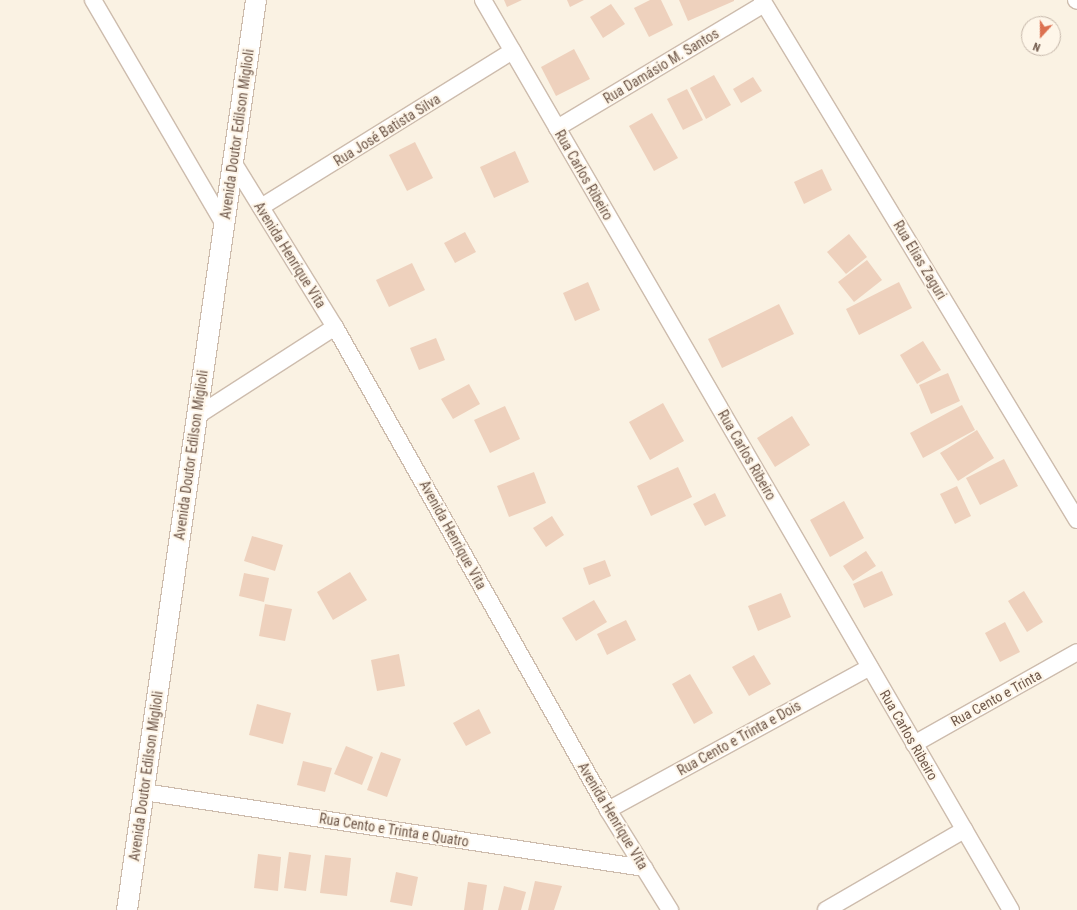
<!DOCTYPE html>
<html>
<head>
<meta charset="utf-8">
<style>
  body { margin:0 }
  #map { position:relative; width:1077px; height:910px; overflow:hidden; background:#faf2e3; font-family:"Roboto Condensed",sans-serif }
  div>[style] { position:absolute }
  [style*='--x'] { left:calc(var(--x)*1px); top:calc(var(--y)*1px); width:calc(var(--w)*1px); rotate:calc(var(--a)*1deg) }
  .building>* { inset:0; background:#eed1bd }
  .roads { filter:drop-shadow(1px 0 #cdbcad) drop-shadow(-1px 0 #cdbcad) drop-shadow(0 1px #cdbcad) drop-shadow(0 -1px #cdbcad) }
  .minor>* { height:16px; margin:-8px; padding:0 8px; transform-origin:8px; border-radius:8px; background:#fff }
  .tertiary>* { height:20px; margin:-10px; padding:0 10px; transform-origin:10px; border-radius:10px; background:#fff }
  span { translate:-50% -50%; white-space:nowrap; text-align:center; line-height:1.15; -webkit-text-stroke:4px #fef6e9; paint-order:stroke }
  .street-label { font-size:14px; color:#70594b }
  .north { position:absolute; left:1021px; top:16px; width:40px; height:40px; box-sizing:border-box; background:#fef6e9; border:1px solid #c5b7aa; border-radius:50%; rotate:201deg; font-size:11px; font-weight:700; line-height:16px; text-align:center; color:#70594b }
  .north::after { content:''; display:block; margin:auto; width:14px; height:18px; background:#dc7150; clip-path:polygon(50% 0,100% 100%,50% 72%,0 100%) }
</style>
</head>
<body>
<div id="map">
  <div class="building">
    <i style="clip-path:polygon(504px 0,522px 0,507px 7px)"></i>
    <i style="clip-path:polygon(567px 0,584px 0,570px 7px)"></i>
    <i style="clip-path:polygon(650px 0,661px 0,673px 25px,649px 37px,634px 8px)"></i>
    <i style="clip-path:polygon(679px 0,734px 0,734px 1px,688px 21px)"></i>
    <i style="clip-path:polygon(611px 4px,625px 24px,603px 38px,590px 17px)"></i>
    <i style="clip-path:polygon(574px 49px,590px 79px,556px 96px,541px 67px)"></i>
    <i style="clip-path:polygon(714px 75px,731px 105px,706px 119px,690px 88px)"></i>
    <i style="clip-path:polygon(753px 77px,762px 91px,741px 103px,733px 89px)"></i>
    <i style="clip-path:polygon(687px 89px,703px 120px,683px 130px,667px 99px)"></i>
    <i style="clip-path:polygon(652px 113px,678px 158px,654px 171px,629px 126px)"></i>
    <i style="clip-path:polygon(415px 142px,433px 178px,407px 191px,389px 155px)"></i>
    <i style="clip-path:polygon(515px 151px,529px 182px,494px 198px,480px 167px)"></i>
    <i style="clip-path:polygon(822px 169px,832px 190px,804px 204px,794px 182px)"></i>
    <i style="clip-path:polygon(465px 232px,476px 252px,455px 263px,444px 243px)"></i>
    <i style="clip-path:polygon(849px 234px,867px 257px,846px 274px,827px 252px)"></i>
    <i style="clip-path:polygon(867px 260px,882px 280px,854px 302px,838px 282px)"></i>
    <i style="clip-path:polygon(412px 263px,425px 290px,389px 307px,376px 280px)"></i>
    <i style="clip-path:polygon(588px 282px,600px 310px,575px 321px,563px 293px)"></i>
    <i style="clip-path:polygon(899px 282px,912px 308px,859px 335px,846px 309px)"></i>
    <i style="clip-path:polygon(779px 304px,794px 334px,722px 368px,708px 339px)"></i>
    <i style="clip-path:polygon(436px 338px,445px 360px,419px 370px,410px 348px)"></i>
    <i style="clip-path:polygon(923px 341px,941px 370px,917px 384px,900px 355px)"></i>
    <i style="clip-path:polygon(948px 373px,960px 401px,931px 414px,919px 385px)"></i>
    <i style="clip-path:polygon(469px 384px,480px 404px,453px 419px,441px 399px)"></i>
    <i style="clip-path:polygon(663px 403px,684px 441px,650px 460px,629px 422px)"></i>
    <i style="clip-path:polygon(962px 405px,975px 430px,923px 458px,910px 433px)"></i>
    <i style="clip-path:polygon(505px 406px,520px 439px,490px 453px,474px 420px)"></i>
    <i style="clip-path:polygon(792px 416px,810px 445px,775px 467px,757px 438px)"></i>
    <i style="clip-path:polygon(977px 430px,994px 458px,958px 481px,940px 453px)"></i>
    <i style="clip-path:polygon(1004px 459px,1018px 486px,980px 505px,966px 478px)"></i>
    <i style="clip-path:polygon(678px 467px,692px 497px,651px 516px,637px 486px)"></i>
    <i style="clip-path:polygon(534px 472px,546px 503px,509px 517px,497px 486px)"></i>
    <i style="clip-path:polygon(957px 486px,971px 516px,955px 524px,940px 494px)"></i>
    <i style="clip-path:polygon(715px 493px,726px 516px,705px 526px,693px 504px)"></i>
    <i style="clip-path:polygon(844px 501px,864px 538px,830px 557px,810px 520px)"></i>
    <i style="clip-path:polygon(552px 516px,564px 535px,546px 547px,533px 528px)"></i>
    <i style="clip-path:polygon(252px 536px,283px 545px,275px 571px,244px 561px)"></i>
    <i style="clip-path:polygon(866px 551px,876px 566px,853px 581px,843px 566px)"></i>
    <i style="clip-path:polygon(605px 560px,611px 576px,589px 585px,583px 568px)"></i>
    <i style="clip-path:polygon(882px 571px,893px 595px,864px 608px,853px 584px)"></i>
    <i style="clip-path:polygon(350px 572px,367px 600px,333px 620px,317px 592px)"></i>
    <i style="clip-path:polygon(244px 573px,269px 578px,264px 602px,239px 596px)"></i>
    <i style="clip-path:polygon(1024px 591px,1043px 622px,1027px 632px,1008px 601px)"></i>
    <i style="clip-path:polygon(781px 593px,791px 617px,758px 631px,748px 606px)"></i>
    <i style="clip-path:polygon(594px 600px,607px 622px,576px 641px,562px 618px)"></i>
    <i style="clip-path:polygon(265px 604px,292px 609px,285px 641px,259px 636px)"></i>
    <i style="clip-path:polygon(626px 620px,636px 640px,607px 655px,597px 634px)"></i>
    <i style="clip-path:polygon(1005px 622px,1020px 652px,1000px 662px,985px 633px)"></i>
    <i style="clip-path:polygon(399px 654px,405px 686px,377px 691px,371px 660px)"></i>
    <i style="clip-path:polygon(754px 655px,771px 684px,749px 696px,732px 667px)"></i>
    <i style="clip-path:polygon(690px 674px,713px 713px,694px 724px,672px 684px)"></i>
    <i style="clip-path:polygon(257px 704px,291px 713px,283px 744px,249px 735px)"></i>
    <i style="clip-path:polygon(479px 709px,491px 733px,466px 746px,453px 723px)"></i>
    <i style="clip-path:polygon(346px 746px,373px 757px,362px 785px,334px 774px)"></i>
    <i style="clip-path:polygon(381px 752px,401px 759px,387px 797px,367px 790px)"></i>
    <i style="clip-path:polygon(303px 761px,332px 768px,325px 792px,297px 785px)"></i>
    <i style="clip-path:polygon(289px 852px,311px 855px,306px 891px,284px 888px)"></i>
    <i style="clip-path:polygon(258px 854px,281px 857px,278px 891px,254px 888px)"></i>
    <i style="clip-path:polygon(325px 855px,351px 858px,347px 896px,320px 893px)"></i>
    <i style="clip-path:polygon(396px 872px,418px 877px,412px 906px,390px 902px)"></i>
    <i style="clip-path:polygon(535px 881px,562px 886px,554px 910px,528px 910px)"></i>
    <i style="clip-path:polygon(468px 882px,487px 885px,483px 910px,464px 910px)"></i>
    <i style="clip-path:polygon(504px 886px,526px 892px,521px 910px,498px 910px)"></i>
  </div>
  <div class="roads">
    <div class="minor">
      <i style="--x:93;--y:0;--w:259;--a:59.7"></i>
      <i style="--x:483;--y:0;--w:1052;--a:59.88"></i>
      <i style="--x:762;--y:0;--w:608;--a:58.79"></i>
      <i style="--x:1076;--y:0;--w:1;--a:45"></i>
      <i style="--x:557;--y:128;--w:241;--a:-30.9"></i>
      <i style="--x:233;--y:162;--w:194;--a:58.3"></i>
      <i style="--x:335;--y:327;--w:555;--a:60.52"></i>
      <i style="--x:608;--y:810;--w:118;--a:58.2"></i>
      <i style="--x:261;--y:207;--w:296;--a:-31.8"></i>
      <i style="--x:197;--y:416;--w:164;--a:-32.8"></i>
      <i style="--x:914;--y:744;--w:187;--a:-29.4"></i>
      <i style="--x:144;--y:792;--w:506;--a:8.64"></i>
      <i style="--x:608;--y:810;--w:298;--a:-28.6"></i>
      <i style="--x:826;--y:910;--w:160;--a:-30.1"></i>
    </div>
    <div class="tertiary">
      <i style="--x:127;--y:910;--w:919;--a:-81.93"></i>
    </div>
  </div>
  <div class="street-label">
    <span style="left:661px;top:66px;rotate:-31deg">Rua Damásio M. Santos</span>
    <span style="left:387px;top:130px;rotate:-32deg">Rua José Batista Silva</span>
    <span style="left:237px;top:134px;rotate:-82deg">Avenida Doutor Edilson Miglioli</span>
    <span style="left:584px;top:175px;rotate:60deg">Rua Carlos Ribeiro</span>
    <span style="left:290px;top:255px;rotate:58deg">Avenida Henrique Vita</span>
    <span style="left:920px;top:260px;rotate:59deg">Rua Elias Zaguri</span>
    <span style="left:191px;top:455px;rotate:-82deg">Avenida Doutor Edilson Miglioli</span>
    <span style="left:747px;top:455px;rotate:60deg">Rua Carlos Ribeiro</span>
    <span style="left:453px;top:535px;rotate:61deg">Avenida Henrique Vita</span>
    <span style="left:996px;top:698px;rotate:-29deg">Rua Cento e Trinta</span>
    <span style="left:909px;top:735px;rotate:60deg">Rua Carlos Ribeiro</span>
    <span style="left:739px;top:738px;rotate:-29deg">Rua Cento e Trinta e Dois</span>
    <span style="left:146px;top:776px;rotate:-82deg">Avenida Doutor Edilson Miglioli</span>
    <span style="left:613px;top:816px;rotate:59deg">Avenida Henrique Vita</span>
    <span style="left:394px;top:830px;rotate:9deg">Rua Cento e Trinta e Quatro</span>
  </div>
  <div class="north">N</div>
</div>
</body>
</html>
